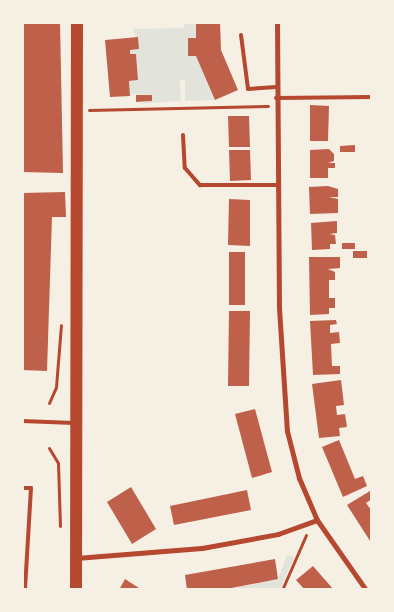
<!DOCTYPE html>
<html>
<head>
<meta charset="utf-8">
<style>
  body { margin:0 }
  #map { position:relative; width:394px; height:612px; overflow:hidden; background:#f6efe4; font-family:Arial,sans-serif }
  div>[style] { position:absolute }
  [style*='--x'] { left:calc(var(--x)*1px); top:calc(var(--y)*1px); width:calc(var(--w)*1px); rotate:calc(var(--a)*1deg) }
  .green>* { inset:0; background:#e2e4dc }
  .building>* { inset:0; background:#bf614a }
  .path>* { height:3px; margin:-1.5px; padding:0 1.5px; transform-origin:1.5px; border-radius:1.5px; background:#b5482f }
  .service>* { height:4px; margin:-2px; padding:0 2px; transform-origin:2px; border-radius:2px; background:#b5482f }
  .minor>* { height:5px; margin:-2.5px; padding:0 2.5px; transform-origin:2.5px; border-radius:2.5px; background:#b5482f }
  .primary>* { height:12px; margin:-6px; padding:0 6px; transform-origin:6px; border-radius:6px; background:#b5482f }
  span { translate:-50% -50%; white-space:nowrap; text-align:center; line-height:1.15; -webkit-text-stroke:4px #f6efe4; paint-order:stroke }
  .frame { position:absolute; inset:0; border:24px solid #f6efe4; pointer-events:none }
</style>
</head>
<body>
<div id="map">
  <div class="green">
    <i style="clip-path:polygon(184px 23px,196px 23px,196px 38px,188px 38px,189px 56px,196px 56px,215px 100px,185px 101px,185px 79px,180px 80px,181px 101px,136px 104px,151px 101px,152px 95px,130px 94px,129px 81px,138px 80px,136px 54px,130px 54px,130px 50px,139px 49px,133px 29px,184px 28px)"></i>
    <i style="clip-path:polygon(287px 555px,294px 557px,280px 589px,221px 590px,278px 579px)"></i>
  </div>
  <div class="building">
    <i style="clip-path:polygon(22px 22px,60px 22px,63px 173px,22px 172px)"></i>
    <i style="clip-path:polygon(196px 22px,220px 22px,221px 50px,238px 90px,215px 100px,196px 56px,188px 56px,188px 38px,196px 38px)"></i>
    <i style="clip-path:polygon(138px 37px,139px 49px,130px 50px,130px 54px,136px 54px,138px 80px,129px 81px,130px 96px,110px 97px,105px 40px)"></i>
    <i style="clip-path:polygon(136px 95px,152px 95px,152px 101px,136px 102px)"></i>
    <i style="clip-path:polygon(310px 105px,329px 106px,328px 141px,310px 141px)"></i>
    <i style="clip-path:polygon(228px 116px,249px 116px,250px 147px,229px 147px)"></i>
    <i style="clip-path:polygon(355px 145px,355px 152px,340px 152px,340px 146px)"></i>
    <i style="clip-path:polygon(329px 149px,334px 154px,334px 161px,328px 163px,335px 163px,335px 168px,328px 168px,328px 178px,310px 178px,310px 150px)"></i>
    <i style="clip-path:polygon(229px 150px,250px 150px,251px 180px,230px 181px)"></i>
    <i style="clip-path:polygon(328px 186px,338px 189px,338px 197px,329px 197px,338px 199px,338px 213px,310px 214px,309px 187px)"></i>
    <i style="clip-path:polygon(65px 192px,66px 217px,52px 217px,47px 371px,22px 370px,22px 193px)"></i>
    <i style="clip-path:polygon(229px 199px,250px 200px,250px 246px,228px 245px)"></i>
    <i style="clip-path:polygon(337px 221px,337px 233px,329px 234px,335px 235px,336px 244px,330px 244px,330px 249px,312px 250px,311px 223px)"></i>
    <i style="clip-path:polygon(342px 243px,355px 243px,355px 249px,342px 249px)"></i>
    <i style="clip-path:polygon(353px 251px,367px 251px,367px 258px,353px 258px)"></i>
    <i style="clip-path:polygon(229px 252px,245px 252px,245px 305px,229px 305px)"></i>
    <i style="clip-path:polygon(309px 257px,340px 257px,340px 268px,328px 269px,335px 272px,335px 280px,329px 280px,329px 298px,335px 298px,335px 308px,329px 308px,329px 314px,310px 315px)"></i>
    <i style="clip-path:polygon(229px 311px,250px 311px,249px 386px,228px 386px)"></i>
    <i style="clip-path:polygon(336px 320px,337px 324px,330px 325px,330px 333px,339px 332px,340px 343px,331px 344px,332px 366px,340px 366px,340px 374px,313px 375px,310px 321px)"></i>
    <i style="clip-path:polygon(341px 380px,344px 405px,336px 406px,337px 415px,345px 414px,347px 427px,339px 428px,340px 436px,319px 438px,312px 384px)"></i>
    <i style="clip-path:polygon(255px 409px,272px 472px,252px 478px,235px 414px)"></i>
    <i style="clip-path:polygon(339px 440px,355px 479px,363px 476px,367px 486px,343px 497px,322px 447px)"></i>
    <i style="clip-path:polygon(131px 487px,156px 529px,132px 544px,107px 502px)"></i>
    <i style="clip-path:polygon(247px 490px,251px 510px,174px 525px,170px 506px)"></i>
    <i style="clip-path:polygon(370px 491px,372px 499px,366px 503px,372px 511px,372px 544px,347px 505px)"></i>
    <i style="clip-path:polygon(275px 559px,278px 579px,221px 590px,187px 590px,185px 575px)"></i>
    <i style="clip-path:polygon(313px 566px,334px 590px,305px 590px,296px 580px)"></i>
    <i style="clip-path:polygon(125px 579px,142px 590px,119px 590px)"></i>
  </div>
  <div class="path">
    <i style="--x:89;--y:110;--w:179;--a:-1.3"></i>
    <i style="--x:49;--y:403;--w:17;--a:-66"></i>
    <i style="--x:56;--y:387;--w:62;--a:-85.4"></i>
    <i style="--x:49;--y:448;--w:17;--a:59"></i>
    <i style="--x:58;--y:463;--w:63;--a:88.2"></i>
    <i style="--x:282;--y:590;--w:60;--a:-66.4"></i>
  </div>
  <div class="service">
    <i style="--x:241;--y:35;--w:54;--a:82.6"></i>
    <i style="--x:248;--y:89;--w:28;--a:-4"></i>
    <i style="--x:276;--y:98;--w:96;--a:-0.6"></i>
    <i style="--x:183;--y:135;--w:33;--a:87"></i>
    <i style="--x:185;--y:168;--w:23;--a:49"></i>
    <i style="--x:200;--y:185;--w:77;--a:0"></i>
    <i style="--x:22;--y:421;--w:52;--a:2.2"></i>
    <i style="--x:22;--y:488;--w:9;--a:0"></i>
    <i style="--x:31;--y:488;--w:102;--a:93.4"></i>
  </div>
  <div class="minor">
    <i style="--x:277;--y:22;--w:286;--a:89.6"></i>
    <i style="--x:279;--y:308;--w:123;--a:86.3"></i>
    <i style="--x:287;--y:431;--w:49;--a:75.7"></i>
    <i style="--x:299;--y:478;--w:46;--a:66.8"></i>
    <i style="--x:317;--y:520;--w:85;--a:55"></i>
    <i style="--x:76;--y:558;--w:126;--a:-4.5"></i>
    <i style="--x:202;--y:548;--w:77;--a:-10.4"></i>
    <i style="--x:278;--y:534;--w:41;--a:-19.7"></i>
  </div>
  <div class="primary">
    <i style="--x:76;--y:590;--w:568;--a:-89.9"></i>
  </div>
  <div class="frame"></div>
</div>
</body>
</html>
